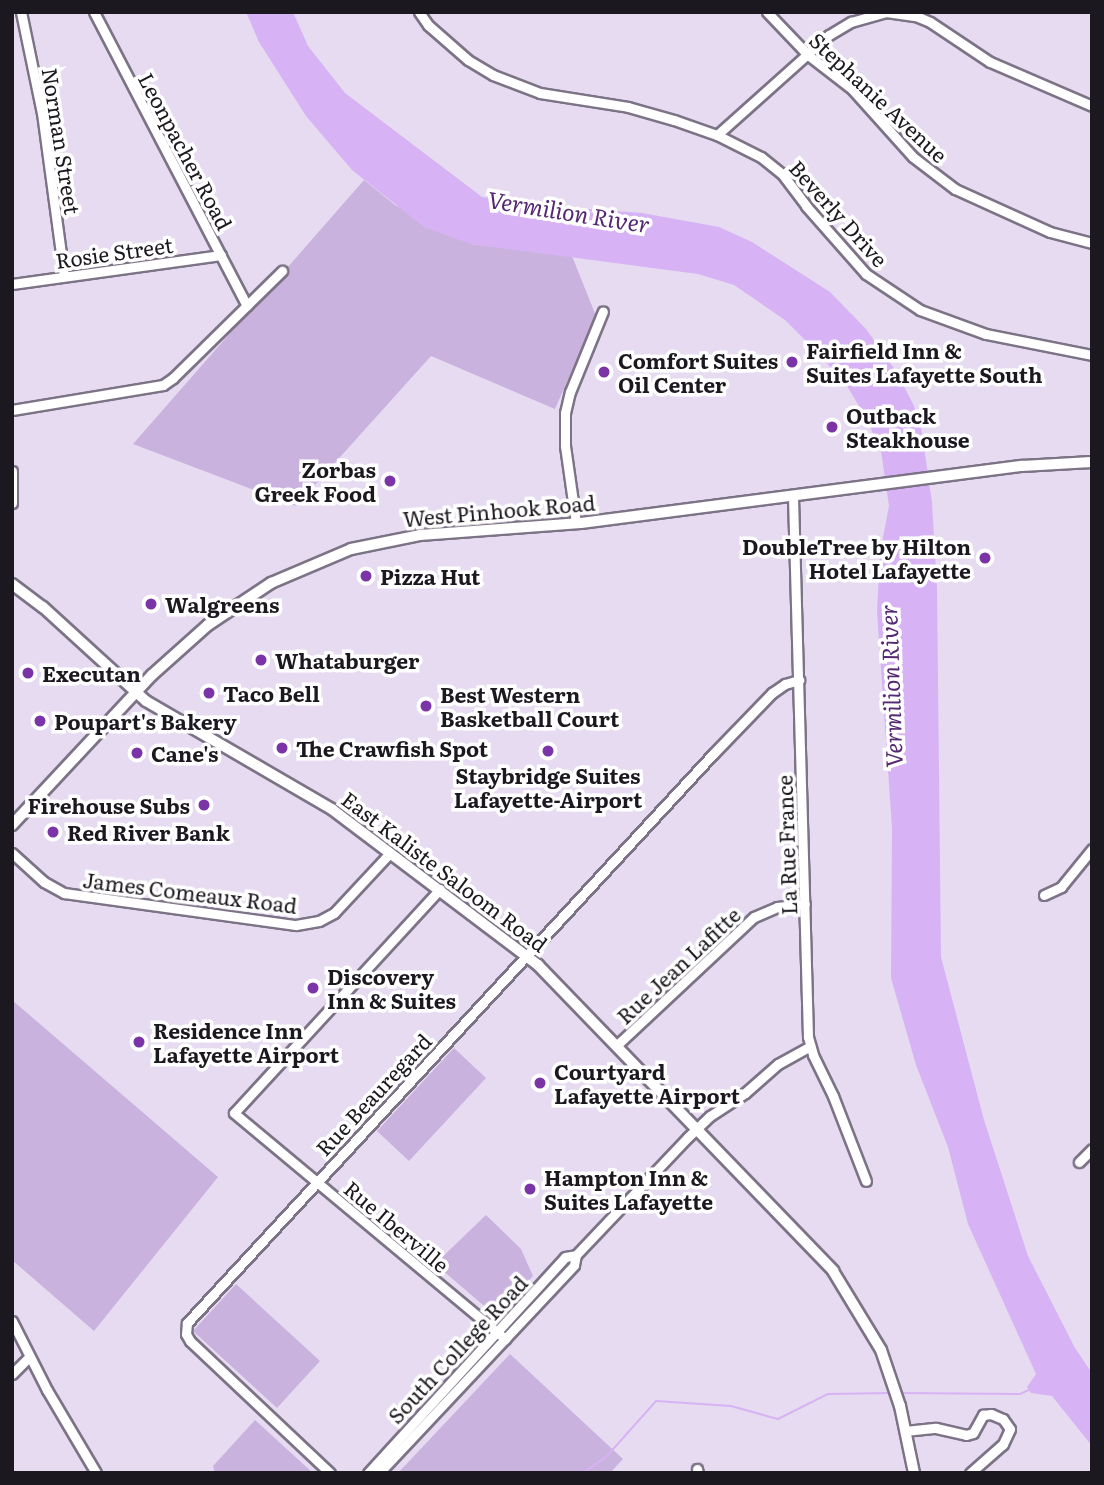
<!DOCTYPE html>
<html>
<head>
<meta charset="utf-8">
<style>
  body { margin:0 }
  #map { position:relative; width:1104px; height:1485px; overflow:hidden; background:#e6dbf0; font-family:Literata,serif }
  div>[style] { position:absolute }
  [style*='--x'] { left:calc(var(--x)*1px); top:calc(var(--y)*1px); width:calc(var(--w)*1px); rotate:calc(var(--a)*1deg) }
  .green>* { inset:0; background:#cab2df }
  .water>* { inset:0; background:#d7b3f5 }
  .stream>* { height:2px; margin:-1px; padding:0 1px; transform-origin:1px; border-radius:1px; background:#d7b3f5 }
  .roads { filter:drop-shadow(2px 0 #7d7386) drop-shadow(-2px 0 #7d7386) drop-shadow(0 2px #7d7386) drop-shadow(0 -2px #7d7386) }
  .minor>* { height:9px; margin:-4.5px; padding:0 4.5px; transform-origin:4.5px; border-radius:4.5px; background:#fff }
  .major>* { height:10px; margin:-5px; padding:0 5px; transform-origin:5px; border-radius:5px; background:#fff }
  .dots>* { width:19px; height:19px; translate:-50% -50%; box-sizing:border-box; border:4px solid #fff; border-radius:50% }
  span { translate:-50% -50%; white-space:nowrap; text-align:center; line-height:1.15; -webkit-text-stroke:7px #fff; paint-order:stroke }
  .street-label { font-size:21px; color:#1c181f }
  .poi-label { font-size:21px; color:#1c181f; font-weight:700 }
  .left { translate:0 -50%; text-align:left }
  .right { translate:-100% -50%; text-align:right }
  .water-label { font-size:23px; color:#552873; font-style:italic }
  .frame { position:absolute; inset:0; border:14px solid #1c181f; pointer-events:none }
</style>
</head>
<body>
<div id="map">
  <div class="green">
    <i style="clip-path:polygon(364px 180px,395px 205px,471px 244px,572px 256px,596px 316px,555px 409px,431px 356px,296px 506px,133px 444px)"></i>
    <i style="clip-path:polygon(12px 1000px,218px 1177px,94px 1331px,12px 1260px)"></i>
    <i style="clip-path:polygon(454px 1048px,486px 1078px,409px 1161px,377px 1131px)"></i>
    <i style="clip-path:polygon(486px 1215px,521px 1249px,533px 1276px,496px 1316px,435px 1264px)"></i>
    <i style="clip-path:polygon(236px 1284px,320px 1361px,277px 1408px,193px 1331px)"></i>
    <i style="clip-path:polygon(510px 1354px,623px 1459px,610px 1473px,398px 1473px)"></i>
    <i style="clip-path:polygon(255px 1420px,313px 1473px,215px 1473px,213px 1466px)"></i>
  </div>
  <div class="water">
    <i style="clip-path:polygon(246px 12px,293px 12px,308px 46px,345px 93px,482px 197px,549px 206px,642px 213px,719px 227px,752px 242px,830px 292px,866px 329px,896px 371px,914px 406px,921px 427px,932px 502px,937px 588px,941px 957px,984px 1120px,1028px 1256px,1075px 1348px,1092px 1373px,1092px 1446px,1052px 1396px,1031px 1393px,1027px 1387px,1036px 1374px,968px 1224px,948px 1147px,916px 1065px,891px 978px,892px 828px,877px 611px,880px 553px,889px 506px,881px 451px,865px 416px,847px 386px,819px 354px,785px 320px,734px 285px,698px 274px,471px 244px,424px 227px,352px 170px,306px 116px,259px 42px)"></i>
  </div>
  <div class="stream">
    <i style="--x:899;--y:1393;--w:121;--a:0.5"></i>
    <i style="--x:1020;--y:1394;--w:10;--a:-24"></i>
    <i style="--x:583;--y:1473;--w:28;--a:-35"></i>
    <i style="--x:606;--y:1457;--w:75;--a:-48.2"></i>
    <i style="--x:656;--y:1401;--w:75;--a:3.8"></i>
    <i style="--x:731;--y:1406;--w:49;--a:15.5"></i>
    <i style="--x:778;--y:1419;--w:56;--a:-26.6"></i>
    <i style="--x:828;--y:1394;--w:62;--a:-0.9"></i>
  </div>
  <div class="roads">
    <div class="minor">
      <i style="--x:21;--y:12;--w:103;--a:78.3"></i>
      <i style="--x:42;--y:113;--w:164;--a:82.3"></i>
      <i style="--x:94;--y:12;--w:331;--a:62.5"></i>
      <i style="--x:419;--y:12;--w:16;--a:55"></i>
      <i style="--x:428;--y:25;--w:53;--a:41.2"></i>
      <i style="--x:468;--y:60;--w:29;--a:31"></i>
      <i style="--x:493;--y:75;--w:50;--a:21"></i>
      <i style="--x:540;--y:93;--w:89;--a:9"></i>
      <i style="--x:628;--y:107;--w:48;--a:15.8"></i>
      <i style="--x:674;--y:120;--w:46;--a:19.2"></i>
      <i style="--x:717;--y:135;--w:49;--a:26.6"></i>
      <i style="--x:761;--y:157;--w:28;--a:39"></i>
      <i style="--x:783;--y:175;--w:39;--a:53"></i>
      <i style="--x:806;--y:206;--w:91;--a:48.6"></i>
      <i style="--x:866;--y:274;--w:65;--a:33.7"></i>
      <i style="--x:920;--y:310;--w:70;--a:20"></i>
      <i style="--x:986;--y:334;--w:108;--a:11.2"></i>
      <i style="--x:767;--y:12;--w:59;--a:46.4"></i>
      <i style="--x:808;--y:55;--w:56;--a:37.7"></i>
      <i style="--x:852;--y:89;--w:91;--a:48.1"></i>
      <i style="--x:913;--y:157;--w:53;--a:37.3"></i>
      <i style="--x:955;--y:189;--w:104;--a:24.4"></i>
      <i style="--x:1050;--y:232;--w:43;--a:14.7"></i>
      <i style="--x:717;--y:135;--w:150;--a:-41.8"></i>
      <i style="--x:829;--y:35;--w:26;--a:-31"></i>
      <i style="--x:851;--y:22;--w:36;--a:-16"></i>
      <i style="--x:886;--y:12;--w:30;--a:8"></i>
      <i style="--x:916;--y:16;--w:15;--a:23"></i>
      <i style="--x:930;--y:22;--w:72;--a:33.7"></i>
      <i style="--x:990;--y:62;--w:111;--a:23.3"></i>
      <i style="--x:12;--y:284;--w:211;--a:-7.9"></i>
      <i style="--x:12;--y:410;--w:153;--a:-9.4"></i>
      <i style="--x:163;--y:385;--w:12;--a:-35"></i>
      <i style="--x:173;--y:378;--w:153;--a:-44.5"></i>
      <i style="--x:12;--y:471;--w:32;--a:90"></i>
      <i style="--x:793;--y:497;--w:540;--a:88.41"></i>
      <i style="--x:808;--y:1037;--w:19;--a:74"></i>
      <i style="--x:813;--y:1055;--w:46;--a:64"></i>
      <i style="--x:833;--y:1096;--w:91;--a:68.8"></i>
      <i style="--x:576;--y:523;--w:78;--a:-98.1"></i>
      <i style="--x:565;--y:446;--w:33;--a:-90"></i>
      <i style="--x:565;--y:413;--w:22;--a:-77"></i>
      <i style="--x:570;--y:392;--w:87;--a:-67.8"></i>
      <i style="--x:12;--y:853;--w:43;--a:42.2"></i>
      <i style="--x:44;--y:882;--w:23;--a:29"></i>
      <i style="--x:64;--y:893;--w:234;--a:7.9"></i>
      <i style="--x:296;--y:925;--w:23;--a:-10"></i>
      <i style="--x:319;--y:921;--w:17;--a:-28"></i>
      <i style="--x:334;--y:913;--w:82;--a:-47"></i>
      <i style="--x:440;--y:889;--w:304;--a:132.6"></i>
      <i style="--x:234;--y:1113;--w:353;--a:39.8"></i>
      <i style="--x:1044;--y:895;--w:19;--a:-25"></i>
      <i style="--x:1061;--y:887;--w:49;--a:-50.8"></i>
      <i style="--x:617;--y:1045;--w:187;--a:-43.1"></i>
      <i style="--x:754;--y:917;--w:25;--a:-23"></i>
      <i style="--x:777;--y:907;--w:28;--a:-6"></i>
      <i style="--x:1079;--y:1162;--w:18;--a:-45"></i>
      <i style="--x:12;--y:1321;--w:77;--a:63.1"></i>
      <i style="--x:47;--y:1390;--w:96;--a:59.4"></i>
      <i style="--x:12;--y:1374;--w:25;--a:-45"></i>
      <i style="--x:905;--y:1431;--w:31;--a:-6"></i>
      <i style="--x:936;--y:1428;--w:31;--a:13"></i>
      <i style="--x:966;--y:1435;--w:7;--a:-16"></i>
      <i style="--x:973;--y:1433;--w:21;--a:-61"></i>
      <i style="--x:983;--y:1415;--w:8;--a:-7"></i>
      <i style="--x:991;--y:1414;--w:13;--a:23"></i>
      <i style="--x:1003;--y:1419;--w:12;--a:55"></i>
      <i style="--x:1010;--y:1429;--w:17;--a:115"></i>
      <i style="--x:1003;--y:1444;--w:44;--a:138.7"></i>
      <i style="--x:697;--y:1469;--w:4;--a:76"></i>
      <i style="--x:330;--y:1473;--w:192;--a:-136.7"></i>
      <i style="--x:190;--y:1341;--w:8;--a:-120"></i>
      <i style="--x:186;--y:1334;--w:11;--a:-85"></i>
      <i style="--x:187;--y:1323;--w:775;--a:-47.25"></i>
      <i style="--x:713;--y:754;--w:85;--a:-46"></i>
      <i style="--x:772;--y:693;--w:16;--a:-35"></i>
      <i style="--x:785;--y:684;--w:15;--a:-16"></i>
      <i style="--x:368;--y:1473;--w:292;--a:-47.6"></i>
      <i style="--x:565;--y:1257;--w:11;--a:-10"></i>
      <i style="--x:379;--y:1473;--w:285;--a:-46.8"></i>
      <i style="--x:574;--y:1265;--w:10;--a:-79"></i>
      <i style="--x:576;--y:1255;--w:163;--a:-46.5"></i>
      <i style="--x:688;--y:1137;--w:30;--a:-44"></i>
      <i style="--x:710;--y:1116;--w:42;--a:-33.3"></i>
      <i style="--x:745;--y:1093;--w:44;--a:-41.3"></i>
      <i style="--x:778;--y:1064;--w:37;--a:-29"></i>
    </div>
    <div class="major">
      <i style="--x:12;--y:584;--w:39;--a:37"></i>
      <i style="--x:43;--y:607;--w:139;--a:42.4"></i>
      <i style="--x:146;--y:701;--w:216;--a:30.2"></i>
      <i style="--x:333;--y:810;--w:257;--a:37.1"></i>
      <i style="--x:538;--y:965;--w:425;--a:46"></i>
      <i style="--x:833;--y:1271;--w:92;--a:58.7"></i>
      <i style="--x:881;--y:1350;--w:59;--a:71.3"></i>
      <i style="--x:900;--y:1406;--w:68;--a:78.2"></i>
      <i style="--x:12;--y:825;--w:205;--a:-47"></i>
      <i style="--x:152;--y:675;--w:75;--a:-41.8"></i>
      <i style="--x:208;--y:625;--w:76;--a:-33.7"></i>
      <i style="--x:271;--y:583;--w:87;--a:-23"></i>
      <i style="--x:351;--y:549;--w:70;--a:-11.5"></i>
      <i style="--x:420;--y:535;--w:161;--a:-4.3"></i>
      <i style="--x:581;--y:523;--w:445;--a:-7.4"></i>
      <i style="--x:1022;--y:466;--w:70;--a:-3.3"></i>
    </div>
  </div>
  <div class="dots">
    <i style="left:792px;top:362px;background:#7b34a8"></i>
    <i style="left:604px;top:372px;background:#7b34a8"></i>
    <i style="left:832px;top:427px;background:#7b34a8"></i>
    <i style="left:390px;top:481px;background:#7b34a8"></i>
    <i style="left:985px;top:558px;background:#7b34a8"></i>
    <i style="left:366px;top:576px;background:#7b34a8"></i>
    <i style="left:151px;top:604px;background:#7b34a8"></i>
    <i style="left:261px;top:660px;background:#7b34a8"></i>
    <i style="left:28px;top:673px;background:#7b34a8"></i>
    <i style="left:209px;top:693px;background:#7b34a8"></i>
    <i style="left:426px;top:706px;background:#7b34a8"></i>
    <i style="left:40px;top:721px;background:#7b34a8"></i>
    <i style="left:282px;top:748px;background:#7b34a8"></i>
    <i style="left:548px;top:751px;background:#7b34a8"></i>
    <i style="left:137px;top:753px;background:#7b34a8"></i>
    <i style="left:204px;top:805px;background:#7b34a8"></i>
    <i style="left:53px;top:832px;background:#7b34a8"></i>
    <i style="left:313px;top:988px;background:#7b34a8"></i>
    <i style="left:139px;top:1042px;background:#7b34a8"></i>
    <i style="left:540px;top:1083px;background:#7b34a8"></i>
    <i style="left:530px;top:1189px;background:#7b34a8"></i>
  </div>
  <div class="street-label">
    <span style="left:879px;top:97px;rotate:43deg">Stephanie Avenue</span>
    <span style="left:62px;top:141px;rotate:81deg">Norman Street</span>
    <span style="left:186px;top:151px;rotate:62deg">Leonpacher Road</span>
    <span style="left:839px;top:213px;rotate:48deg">Beverly Drive</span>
    <span style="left:114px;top:252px;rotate:-8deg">Rosie Street</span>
    <span style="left:499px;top:510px;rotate:-5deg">West Pinhook Road</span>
    <span style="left:786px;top:845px;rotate:-92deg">La Rue France</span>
    <span style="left:445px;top:871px;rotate:37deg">East Kaliste Saloom Road</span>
    <span style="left:190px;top:892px;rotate:7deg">James Comeaux Road</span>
    <span style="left:678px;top:965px;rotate:-43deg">Rue Jean Lafitte</span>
    <span style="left:373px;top:1094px;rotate:-47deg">Rue Beauregard</span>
    <span style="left:397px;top:1226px;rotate:40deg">Rue Iberville</span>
    <span style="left:457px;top:1349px;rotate:-47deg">South College Road</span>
  </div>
  <div class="poi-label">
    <span class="left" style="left:806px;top:362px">Fairfield Inn &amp;<br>Suites Lafayette South</span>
    <span class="left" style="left:618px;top:372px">Comfort Suites<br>Oil Center</span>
    <span class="left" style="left:846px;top:427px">Outback<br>Steakhouse</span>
    <span class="right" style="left:376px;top:481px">Zorbas<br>Greek Food</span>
    <span class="right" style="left:971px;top:558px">DoubleTree by Hilton<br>Hotel Lafayette</span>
    <span class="left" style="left:380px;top:576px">Pizza Hut</span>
    <span class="left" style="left:165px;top:604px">Walgreens</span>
    <span class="left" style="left:275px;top:660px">Whataburger</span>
    <span class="left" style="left:42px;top:673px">Executan</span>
    <span class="left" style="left:223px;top:693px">Taco Bell</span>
    <span class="left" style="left:440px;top:706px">Best Western<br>Basketball Court</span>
    <span class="left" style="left:54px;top:721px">Poupart's Bakery</span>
    <span class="left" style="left:296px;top:748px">The Crawfish Spot</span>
    <span class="left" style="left:151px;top:753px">Cane's</span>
    <span style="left:548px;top:787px">Staybridge Suites<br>Lafayette-Airport</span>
    <span class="right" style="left:190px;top:805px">Firehouse Subs</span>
    <span class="left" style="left:67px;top:832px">Red River Bank</span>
    <span class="left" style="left:327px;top:988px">Discovery<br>Inn &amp; Suites</span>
    <span class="left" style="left:153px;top:1042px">Residence Inn<br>Lafayette Airport</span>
    <span class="left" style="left:554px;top:1083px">Courtyard<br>Lafayette Airport</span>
    <span class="left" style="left:544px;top:1189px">Hampton Inn &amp;<br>Suites Lafayette</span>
  </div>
  <div class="water-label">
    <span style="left:569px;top:211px;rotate:9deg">Vermilion River</span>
    <span style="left:890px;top:686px;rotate:-92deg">Vermilion River</span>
  </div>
  <div class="frame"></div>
</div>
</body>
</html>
